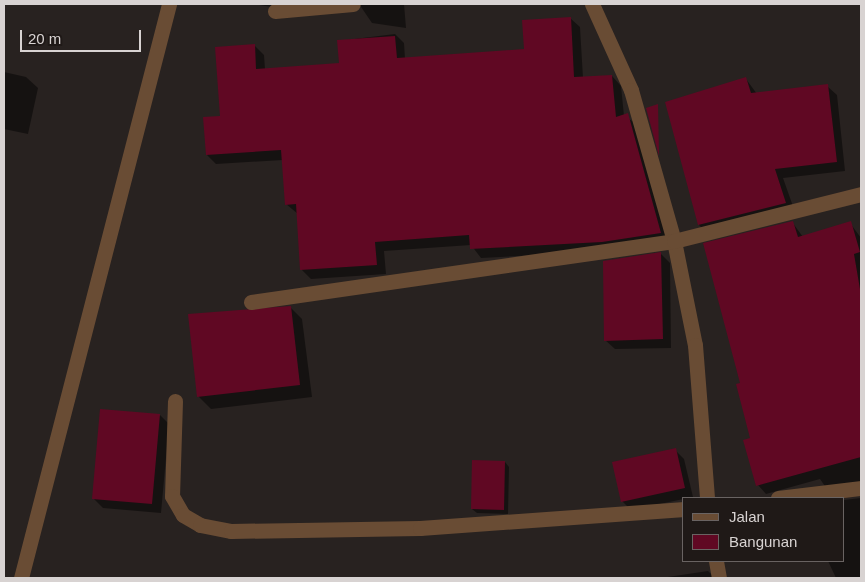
<!DOCTYPE html>
<html>
<head>
<meta charset="utf-8">
<style>
  body { margin:0 }
  #map { position:relative; width:865px; height:582px; overflow:hidden; background:#282220; font-family:Arial,sans-serif }
  div>[style] { position:absolute }
  [style*='--x'] { left:calc(var(--x)*1px); top:calc(var(--y)*1px); width:calc(var(--w)*1px); rotate:calc(var(--a)*1deg) }
  .shadow>* { inset:0; background:#0007 }
  .building>* { inset:0; background:#600823 }
  .minor>* { height:15px; margin:-7.5px; padding:0 7.5px; transform-origin:7.5px; border-radius:7.5px; background:#694c34 }
  span { translate:-50% -50%; white-space:nowrap; text-align:center; line-height:1.15; -webkit-text-stroke:4px #1f1917; paint-order:stroke }
  .frame { position:absolute; inset:0; border:5px solid #d8d3d2; pointer-events:none }
  .legend { position:absolute; left:682px; top:497px; width:162px; height:65px; box-sizing:border-box; background:#1f1917; border:1px solid #696362; margin:0; padding:6px 9px; list-style:none; font-size:15px; color:#d8d3d2 }
  .legend li { display:flex; align-items:center; gap:10px; height:25px }
  .legend b { width:25px; border:1px solid #696362 }
  .scale { position:absolute; left:20px; top:30px; width:121px; height:22px; box-sizing:border-box; border:2px solid #d8d3d2; border-top:0; padding-left:6px; font-size:15px; line-height:18px; white-space:nowrap; color:#d8d3d2; -webkit-text-stroke:4px #1f1917; paint-order:stroke }
</style>
</head>
<body>
<div id="map">
  <div class="shadow">
    <i style="clip-path:polygon(253px 4px,280px 4px,279px 8px)"></i>
    <i style="clip-path:polygon(359px 4px,404px 4px,406px 28px,372px 23px)"></i>
    <i style="clip-path:polygon(570px 18px,580px 27px,583px 78px,612px 76px,621px 86px,624px 116px,637px 124px,670px 243px,613px 251px,481px 258px,471px 245px,384px 251px,386px 274px,311px 279px,302px 270px,298px 214px,286px 204px,283px 160px,216px 164px,207px 155px,254px 45px,264px 55px,265px 69px,340px 65px,338px 41px,395px 34px,404px 43px,405px 59px,525px 50px)"></i>
    <i style="clip-path:polygon(4px 72px,26px 77px,38px 88px,28px 134px,4px 129px)"></i>
    <i style="clip-path:polygon(746px 79px,757px 94px,827px 86px,837px 95px,845px 171px,783px 178px,795px 212px,708px 234px,699px 225px)"></i>
    <i style="clip-path:polygon(792px 222px,803px 237px,850px 223px,861px 238px,861px 489px,829px 492px,820px 479px,766px 494px,758px 485px,742px 384px)"></i>
    <i style="clip-path:polygon(661px 254px,670px 263px,671px 348px,615px 349px,605px 340px)"></i>
    <i style="clip-path:polygon(290px 307px,302px 319px,312px 397px,211px 409px,199px 397px,189px 316px)"></i>
    <i style="clip-path:polygon(160px 415px,169px 424px,161px 513px,103px 508px,94px 499px)"></i>
    <i style="clip-path:polygon(675px 450px,684px 459px,693px 497px,631px 510px,622px 501px)"></i>
    <i style="clip-path:polygon(505px 462px,509px 467px,508px 514px,477px 513px,472px 509px)"></i>
    <i style="clip-path:polygon(861px 498px,861px 578px,836px 578px,828px 561px,844px 561px,844px 500px)"></i>
    <i style="clip-path:polygon(708px 571px,715px 578px,661px 578px)"></i>
  </div>
  <div class="building">
    <i style="clip-path:polygon(571px 17px,574px 77px,612px 75px,616px 117px,628px 113px,661px 233px,602px 242px,470px 249px,469px 235px,375px 242px,377px 265px,300px 270px,296px 204px,285px 205px,281px 150px,206px 155px,203px 117px,220px 116px,215px 47px,255px 44px,256px 69px,339px 63px,337px 40px,395px 36px,397px 58px,524px 49px,522px 20px)"></i>
    <i style="clip-path:polygon(746px 77px,751px 93px,828px 84px,837px 162px,775px 169px,786px 203px,698px 225px,665px 102px)"></i>
    <i style="clip-path:polygon(658px 104px,659px 156px,646px 108px)"></i>
    <i style="clip-path:polygon(793px 221px,798px 237px,851px 221px,860px 252px,854px 254px,861px 295px,861px 457px,756px 486px,743px 440px,750px 438px,736px 384px,740px 383px,703px 243px)"></i>
    <i style="clip-path:polygon(661px 252px,663px 339px,604px 341px,603px 261px)"></i>
    <i style="clip-path:polygon(291px 306px,300px 385px,197px 397px,188px 314px)"></i>
    <i style="clip-path:polygon(100px 409px,160px 414px,152px 504px,92px 499px)"></i>
    <i style="clip-path:polygon(676px 448px,685px 488px,621px 502px,612px 462px)"></i>
    <i style="clip-path:polygon(472px 460px,505px 461px,504px 510px,471px 509px)"></i>
  </div>
  <div class="minor">
    <i style="--x:592;--y:4;--w:94;--a:65.6"></i>
    <i style="--x:631;--y:90;--w:157;--a:74.1"></i>
    <i style="--x:674;--y:241;--w:106;--a:78.6"></i>
    <i style="--x:695;--y:345;--w:153;--a:85.5"></i>
    <i style="--x:275;--y:11;--w:78;--a:-5.1"></i>
    <i style="--x:251;--y:302;--w:427;--a:-8.2"></i>
    <i style="--x:674;--y:241;--w:193;--a:-14.1"></i>
    <i style="--x:175;--y:401;--w:95;--a:91.8"></i>
    <i style="--x:172;--y:496;--w:22;--a:60"></i>
    <i style="--x:183;--y:515;--w:20;--a:30"></i>
    <i style="--x:200;--y:525;--w:32;--a:11"></i>
    <i style="--x:231;--y:531;--w:189;--a:-0.9"></i>
    <i style="--x:420;--y:528;--w:265;--a:-4.1"></i>
    <i style="--x:778;--y:498;--w:84;--a:-6.9"></i>
    <i style="--x:716;--y:561;--w:17;--a:80"></i>
    <i style="--x:21;--y:578;--w:593;--a:-75.54"></i>
  </div>
  <div class="frame"></div>
  <ul class="legend">
  <li><b style="height:6px;background:#694c34"></b>Jalan</li>
  <li><b style="height:14px;background:#600823"></b>Bangunan</li>
  </ul>
  <div class="scale">20 m</div>
</div>
</body>
</html>
